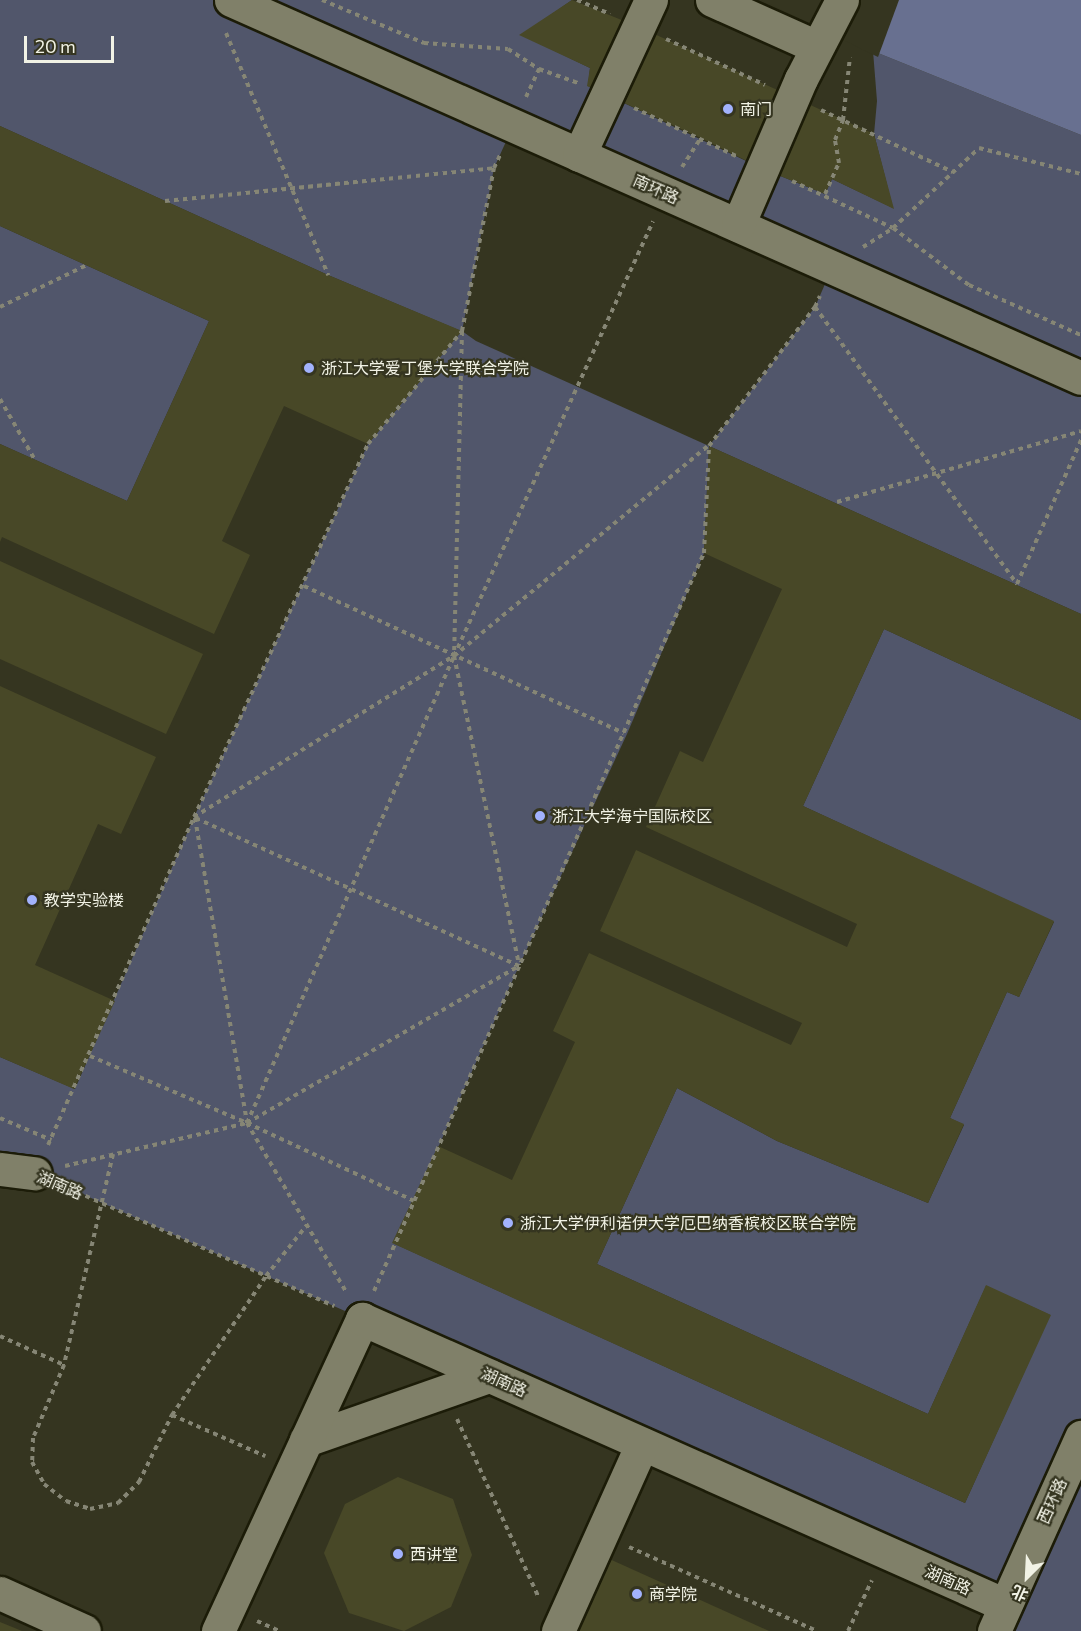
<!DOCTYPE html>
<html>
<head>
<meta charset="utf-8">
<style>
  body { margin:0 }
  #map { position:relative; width:1081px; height:1631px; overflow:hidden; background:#353520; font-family:Commissioner,"Noto Sans SC",sans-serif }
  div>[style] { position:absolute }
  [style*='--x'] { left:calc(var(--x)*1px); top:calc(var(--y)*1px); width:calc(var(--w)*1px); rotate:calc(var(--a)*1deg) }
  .green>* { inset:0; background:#51566b }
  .water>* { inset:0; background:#687090 }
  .pier>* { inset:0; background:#353520 }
  .building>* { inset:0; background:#484827 }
  .path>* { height:4px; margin-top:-2px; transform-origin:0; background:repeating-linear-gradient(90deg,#868675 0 4.5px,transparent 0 9px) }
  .roads { filter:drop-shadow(2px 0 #1c1c08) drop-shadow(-2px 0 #1c1c08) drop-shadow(0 2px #1c1c08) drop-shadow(0 -2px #1c1c08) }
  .minor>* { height:33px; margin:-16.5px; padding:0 16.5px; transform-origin:16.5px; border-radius:16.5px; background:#808069 }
  .dots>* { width:16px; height:16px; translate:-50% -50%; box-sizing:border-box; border:3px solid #353520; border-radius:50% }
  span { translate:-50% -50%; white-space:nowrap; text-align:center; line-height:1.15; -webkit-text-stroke:4.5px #353520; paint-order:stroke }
  .poi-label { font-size:16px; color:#f1f2e5 }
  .left { translate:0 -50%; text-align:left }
  .street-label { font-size:16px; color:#f1f2e5 }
  .north { position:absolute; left:997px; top:1547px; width:60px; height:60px; -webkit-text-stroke:4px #353520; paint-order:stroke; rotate:204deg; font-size:16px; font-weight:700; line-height:24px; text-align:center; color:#f1f2e5 }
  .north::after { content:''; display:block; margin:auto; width:21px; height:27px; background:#f1f2e5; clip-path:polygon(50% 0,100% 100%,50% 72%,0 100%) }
  .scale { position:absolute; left:24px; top:36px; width:90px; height:27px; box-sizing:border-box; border:3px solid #f1f2e5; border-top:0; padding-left:8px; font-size:18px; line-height:21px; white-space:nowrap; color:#f1f2e5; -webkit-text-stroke:4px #353520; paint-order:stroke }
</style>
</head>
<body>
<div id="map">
  <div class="green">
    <i style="clip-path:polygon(evenodd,0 0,572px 0,522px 35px,590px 68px,588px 86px,763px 169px,825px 194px,832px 179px,893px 208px,874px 134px,877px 101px,873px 51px,1081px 135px,1081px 614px,709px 446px,704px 553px,627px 734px,519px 966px,395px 1244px,965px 1503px,1050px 1315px,986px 1286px,928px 1414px,597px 1264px,677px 1088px,777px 1141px,928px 1203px,964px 1125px,950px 1118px,1007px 992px,1019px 997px,1054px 922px,803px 806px,884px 629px,1081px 720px,1081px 1437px,1005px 1605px,35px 1173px,0 1169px,0 1057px,75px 1089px,194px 817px,368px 444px,461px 331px,328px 275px,0 126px,0 0,513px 126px,832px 268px,815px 307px,709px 446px,476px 341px,462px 331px,494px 168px,513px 126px)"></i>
    <i style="clip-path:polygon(0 226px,209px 321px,127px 501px,0 444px)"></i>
    <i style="clip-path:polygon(1081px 1441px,1081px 1631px,997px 1631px)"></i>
  </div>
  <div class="water">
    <i style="clip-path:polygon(764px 0,1081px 0,1081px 135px,873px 51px)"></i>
  </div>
  <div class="pier">
    <i style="clip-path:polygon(761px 0,899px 0,878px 57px)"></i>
  </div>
  <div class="building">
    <i style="clip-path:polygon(572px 0,639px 27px,874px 134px,894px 209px,832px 179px,825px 194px,763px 169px,701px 138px,587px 86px,590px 68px,519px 35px)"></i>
    <i style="clip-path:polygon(0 126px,328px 275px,462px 331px,368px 444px,284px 406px,222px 541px,250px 555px,214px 634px,2px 537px,0 542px,0 444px,127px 501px,209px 321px,0 226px)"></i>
    <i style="clip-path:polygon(709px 446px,1081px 614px,1081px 720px,884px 629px,803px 806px,1054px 921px,1019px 997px,1007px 992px,950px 1118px,964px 1124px,928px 1203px,777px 1141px,677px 1088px,597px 1264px,928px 1414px,986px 1285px,1051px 1315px,965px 1503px,392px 1243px,438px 1146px,512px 1180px,575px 1042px,553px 1031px,589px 953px,791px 1045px,802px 1023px,600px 931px,636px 850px,847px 947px,857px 924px,646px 827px,680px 751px,703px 762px,782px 589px,704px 553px)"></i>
    <i style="clip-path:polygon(0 561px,203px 654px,166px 734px,0 659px)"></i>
    <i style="clip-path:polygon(0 686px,156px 757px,121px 834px,98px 824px,35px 965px,115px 1001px,74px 1089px,0 1057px)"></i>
    <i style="clip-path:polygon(398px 1477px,453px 1499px,472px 1555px,451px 1607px,404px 1631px,349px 1613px,324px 1553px,345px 1504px)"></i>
    <i style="clip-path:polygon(605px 1557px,769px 1631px,572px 1631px)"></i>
    <i style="clip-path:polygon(0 1622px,22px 1631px,0 1631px)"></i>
  </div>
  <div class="path">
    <i style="--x:322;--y:0;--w:111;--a:22.9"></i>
    <i style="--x:424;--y:43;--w:84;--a:4.1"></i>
    <i style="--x:508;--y:49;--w:37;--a:33"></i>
    <i style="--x:539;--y:69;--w:41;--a:19.7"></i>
    <i style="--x:577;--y:0;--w:36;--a:23"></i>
    <i style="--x:226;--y:33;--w:263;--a:67.1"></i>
    <i style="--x:666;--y:39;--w:109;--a:24.9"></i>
    <i style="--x:526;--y:97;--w:31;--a:-65"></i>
    <i style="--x:634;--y:108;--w:113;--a:25.2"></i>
    <i style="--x:821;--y:110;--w:146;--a:25.2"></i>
    <i style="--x:682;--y:167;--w:35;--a:-57"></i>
    <i style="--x:792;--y:181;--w:111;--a:25"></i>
    <i style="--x:893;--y:228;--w:95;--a:36.9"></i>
    <i style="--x:969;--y:285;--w:123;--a:24.1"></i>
    <i style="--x:825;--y:194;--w:34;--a:-66"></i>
    <i style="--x:839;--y:163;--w:23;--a:-100"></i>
    <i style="--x:835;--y:140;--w:22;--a:-68"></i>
    <i style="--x:843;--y:120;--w:63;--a:-83.7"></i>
    <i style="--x:165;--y:201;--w:331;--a:-5.7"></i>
    <i style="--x:863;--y:247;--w:36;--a:-32"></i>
    <i style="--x:893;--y:228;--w:117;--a:-42.9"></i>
    <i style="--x:979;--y:148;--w:105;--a:14.3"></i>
    <i style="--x:0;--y:307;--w:97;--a:-25.8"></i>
    <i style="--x:815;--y:307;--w:343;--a:53.9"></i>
    <i style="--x:1017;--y:584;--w:158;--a:-66"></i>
    <i style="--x:462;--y:331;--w:325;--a:91.4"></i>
    <i style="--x:454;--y:656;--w:316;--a:78.1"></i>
    <i style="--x:0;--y:399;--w:70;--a:60.2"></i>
    <i style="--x:837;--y:502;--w:254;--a:-16.2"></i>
    <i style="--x:304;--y:586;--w:352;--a:24.7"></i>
    <i style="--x:195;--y:818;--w:309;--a:80.3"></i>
    <i style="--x:247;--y:1123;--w:196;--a:59.6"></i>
    <i style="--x:519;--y:966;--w:358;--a:-155.4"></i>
    <i style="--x:194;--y:817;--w:306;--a:-31.8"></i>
    <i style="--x:454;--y:656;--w:330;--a:-39.6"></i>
    <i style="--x:90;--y:1056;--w:171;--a:23.1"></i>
    <i style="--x:247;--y:1123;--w:184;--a:25"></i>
    <i style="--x:0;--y:1118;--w:56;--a:23.3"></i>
    <i style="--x:247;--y:1123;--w:511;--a:-66.09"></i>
    <i style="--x:454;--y:656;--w:478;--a:-65.4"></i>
    <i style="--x:48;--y:1145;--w:359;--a:-66"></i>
    <i style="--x:194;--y:817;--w:412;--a:-65"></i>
    <i style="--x:368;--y:444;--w:147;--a:-50.2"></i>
    <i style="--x:462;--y:331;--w:166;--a:-78.9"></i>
    <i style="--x:494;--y:168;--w:17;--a:-65"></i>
    <i style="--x:113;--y:1154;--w:217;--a:103.1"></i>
    <i style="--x:64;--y:1365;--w:79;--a:113"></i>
    <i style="--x:33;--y:1438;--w:24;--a:92"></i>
    <i style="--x:32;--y:1462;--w:25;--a:61"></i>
    <i style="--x:44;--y:1484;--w:28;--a:38"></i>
    <i style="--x:66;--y:1501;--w:25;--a:18"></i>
    <i style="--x:90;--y:1509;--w:29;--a:-12"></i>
    <i style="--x:118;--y:1503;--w:30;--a:-45"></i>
    <i style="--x:139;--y:1482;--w:75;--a:-63.8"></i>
    <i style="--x:172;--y:1415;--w:168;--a:-55.9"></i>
    <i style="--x:266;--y:1276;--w:65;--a:-51.2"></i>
    <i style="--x:65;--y:1166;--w:187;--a:-13.3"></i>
    <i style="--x:247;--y:1123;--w:314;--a:-30"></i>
    <i style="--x:61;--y:1185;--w:299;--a:23.9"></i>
    <i style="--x:374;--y:1291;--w:808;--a:-65.91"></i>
    <i style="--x:704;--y:553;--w:107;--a:-87.3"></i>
    <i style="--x:709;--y:446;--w:175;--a:-52.7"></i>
    <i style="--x:815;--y:307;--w:12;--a:-66"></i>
    <i style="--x:0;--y:1336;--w:70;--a:24.4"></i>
    <i style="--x:172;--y:1415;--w:102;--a:23.8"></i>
    <i style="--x:457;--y:1419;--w:197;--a:65.4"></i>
    <i style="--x:629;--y:1547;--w:206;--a:24.1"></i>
    <i style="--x:257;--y:1621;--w:24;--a:24"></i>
    <i style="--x:848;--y:1631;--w:56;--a:-64.8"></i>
  </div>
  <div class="roads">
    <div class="minor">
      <i style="--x:231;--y:0;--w:930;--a:23.97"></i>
      <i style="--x:712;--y:0;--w:115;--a:24.1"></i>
      <i style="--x:579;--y:155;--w:171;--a:-65.1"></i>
      <i style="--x:738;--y:225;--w:159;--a:-66.7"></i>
      <i style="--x:801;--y:79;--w:89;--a:-62.6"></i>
      <i style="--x:0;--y:1169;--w:35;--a:7"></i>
      <i style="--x:306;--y:1440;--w:194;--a:-19.3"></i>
      <i style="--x:0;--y:1593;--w:92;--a:24.3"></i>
      <i style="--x:218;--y:1631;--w:344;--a:-65.2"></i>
      <i style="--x:362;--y:1319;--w:704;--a:23.98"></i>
      <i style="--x:558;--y:1631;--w:205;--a:-65.8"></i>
      <i style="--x:994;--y:1631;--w:213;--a:-65.8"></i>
    </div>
  </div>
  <div class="dots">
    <i style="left:728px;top:109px;background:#a2b2fd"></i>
    <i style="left:309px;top:368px;background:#a2b2fd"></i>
    <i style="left:540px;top:816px;background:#a2b2fd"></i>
    <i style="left:32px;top:900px;background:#a2b2fd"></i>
    <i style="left:508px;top:1223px;background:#a2b2fd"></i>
    <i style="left:398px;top:1554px;background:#a2b2fd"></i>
    <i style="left:637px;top:1594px;background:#a2b2fd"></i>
  </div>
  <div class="poi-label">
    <span class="left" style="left:740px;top:109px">南门</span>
    <span class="left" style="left:321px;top:368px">浙江大学爱丁堡大学联合学院</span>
    <span class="left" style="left:552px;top:816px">浙江大学海宁国际校区</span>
    <span class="left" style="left:44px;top:900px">教学实验楼</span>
    <span class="left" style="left:520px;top:1223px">浙江大学伊利诺伊大学厄巴纳香槟校区联合学院</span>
    <span class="left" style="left:410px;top:1554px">西讲堂</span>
    <span class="left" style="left:649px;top:1594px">商学院</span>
  </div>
  <div class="street-label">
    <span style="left:656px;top:189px;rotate:24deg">南环路</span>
    <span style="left:60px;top:1185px;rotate:23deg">湖南路</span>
    <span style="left:504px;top:1382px;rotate:24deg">湖南路</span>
    <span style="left:1052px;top:1501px;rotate:-66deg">西环路</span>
    <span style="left:948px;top:1580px;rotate:24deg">湖南路</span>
  </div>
  <div class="north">北</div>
  <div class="scale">20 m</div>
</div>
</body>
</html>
